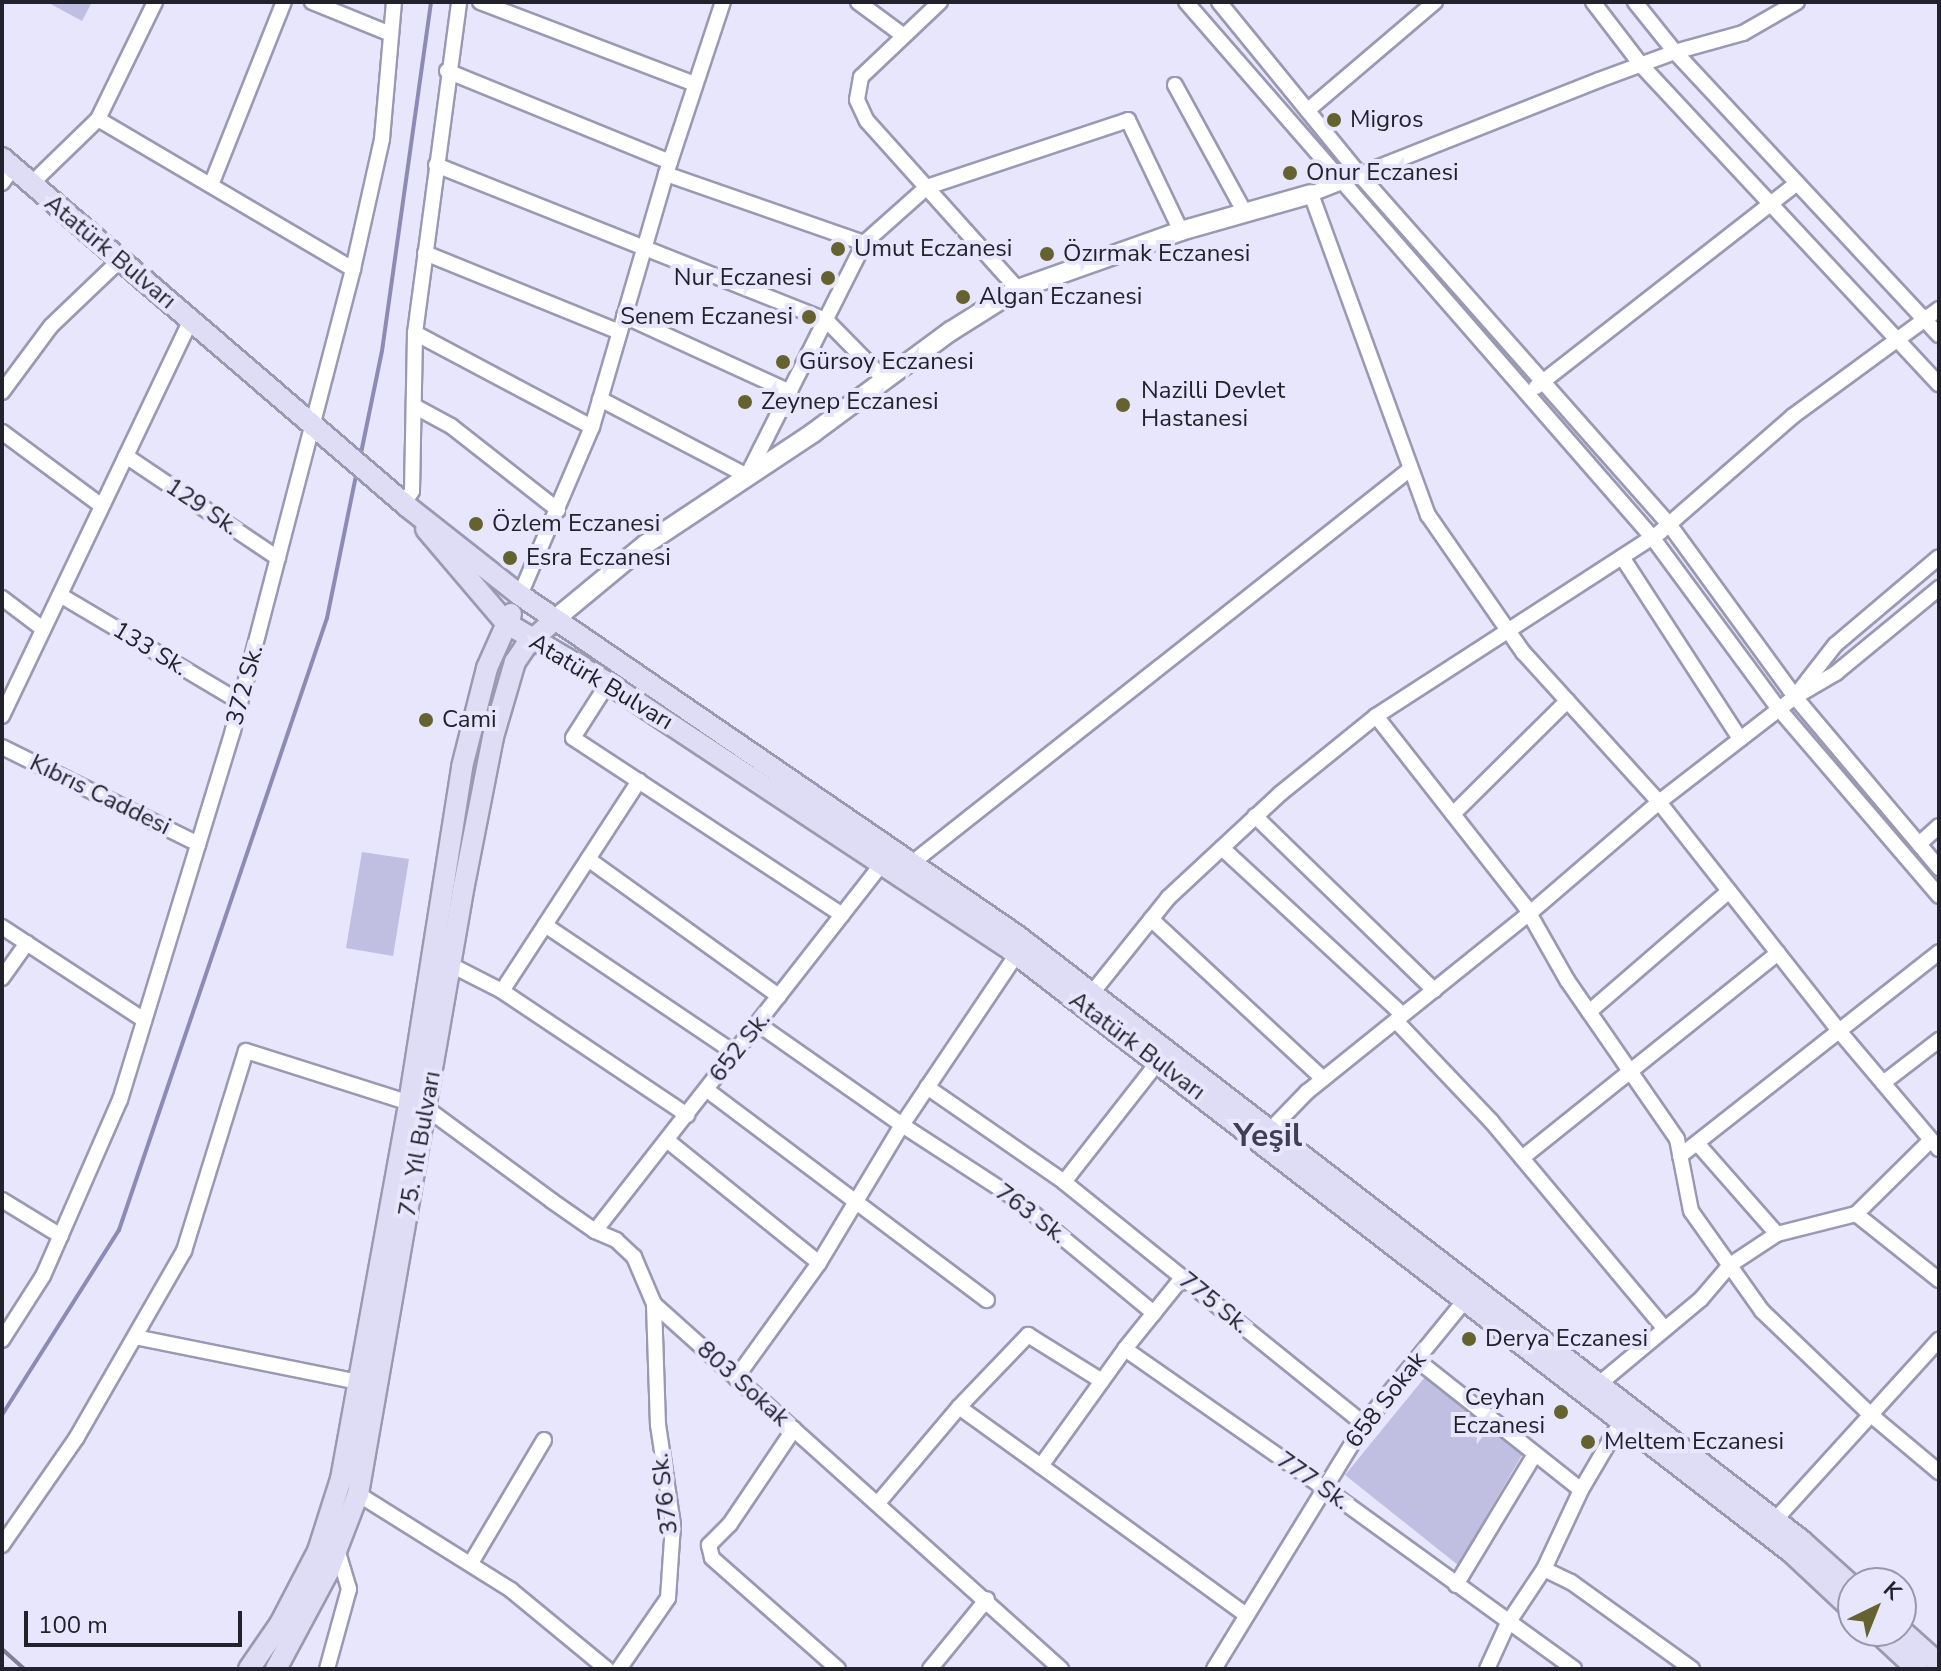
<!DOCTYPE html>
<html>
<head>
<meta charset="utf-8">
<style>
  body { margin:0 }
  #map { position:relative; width:1941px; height:1671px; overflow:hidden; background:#e7e6fd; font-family:"Nunito Sans",sans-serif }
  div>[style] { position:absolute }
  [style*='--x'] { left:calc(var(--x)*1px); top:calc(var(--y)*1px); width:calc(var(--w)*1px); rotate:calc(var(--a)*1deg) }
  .green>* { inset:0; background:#c0bfe2 }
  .stream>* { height:4px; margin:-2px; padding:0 2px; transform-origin:2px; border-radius:2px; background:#8d8bb5 }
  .roads { filter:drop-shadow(2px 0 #9a99b3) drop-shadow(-2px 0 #9a99b3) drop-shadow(0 2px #9a99b3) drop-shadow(0 -2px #9a99b3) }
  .minor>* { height:14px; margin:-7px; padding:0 7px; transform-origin:7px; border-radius:7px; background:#fff }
  .tertiary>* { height:18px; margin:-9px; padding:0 9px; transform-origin:9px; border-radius:9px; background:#fff }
  .secondary>* { height:20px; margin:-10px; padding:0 10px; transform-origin:10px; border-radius:10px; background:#dfdcf5 }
  .rail>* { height:4px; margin:-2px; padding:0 2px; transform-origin:2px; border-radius:2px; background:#808090 }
  .dots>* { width:22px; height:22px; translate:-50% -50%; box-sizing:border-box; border:4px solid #e7e6fd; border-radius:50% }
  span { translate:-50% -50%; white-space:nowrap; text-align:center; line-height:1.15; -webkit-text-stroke:8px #e7e6fd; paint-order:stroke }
  .poi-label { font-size:24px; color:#22222c }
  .left { translate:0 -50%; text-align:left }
  .right { translate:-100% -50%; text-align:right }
  .street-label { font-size:24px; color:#22222c }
  .district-label { font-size:32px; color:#3f3e55; font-weight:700 }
  .frame { position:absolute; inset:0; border:4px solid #22222c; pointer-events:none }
  .north { position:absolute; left:1837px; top:1567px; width:80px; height:80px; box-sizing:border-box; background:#e7e6fd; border:2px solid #9898a9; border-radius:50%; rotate:43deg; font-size:22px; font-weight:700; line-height:32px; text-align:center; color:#22222c }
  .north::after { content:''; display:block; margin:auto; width:28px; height:36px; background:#64622f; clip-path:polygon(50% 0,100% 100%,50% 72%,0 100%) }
  .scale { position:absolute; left:24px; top:1611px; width:218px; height:36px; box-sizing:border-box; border:4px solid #22222c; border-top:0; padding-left:10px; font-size:24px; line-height:28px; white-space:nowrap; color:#22222c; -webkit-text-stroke:6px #e7e6fd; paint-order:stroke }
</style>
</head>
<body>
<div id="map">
  <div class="green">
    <i style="clip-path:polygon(47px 2px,92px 2px,82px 21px)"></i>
    <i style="clip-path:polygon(362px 852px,409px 859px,393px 956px,346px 948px)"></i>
    <i style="clip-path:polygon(1425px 1377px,1522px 1455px,1458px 1565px,1345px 1475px)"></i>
  </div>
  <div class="stream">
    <i style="--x:360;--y:458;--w:109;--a:-78.4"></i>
    <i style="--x:382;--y:351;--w:352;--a:-82"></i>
    <i style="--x:2;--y:1415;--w:219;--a:-57.7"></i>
    <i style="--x:119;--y:1230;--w:646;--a:-71.23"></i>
    <i style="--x:327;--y:618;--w:151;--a:-78.5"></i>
  </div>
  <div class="roads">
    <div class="minor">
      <i style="--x:312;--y:2;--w:85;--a:22.1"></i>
      <i style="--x:480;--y:2;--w:230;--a:20.9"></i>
      <i style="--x:858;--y:2;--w:57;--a:36.5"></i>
      <i style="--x:940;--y:2;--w:109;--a:136.5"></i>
      <i style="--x:861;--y:77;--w:23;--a:100"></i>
      <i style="--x:857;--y:100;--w:23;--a:65"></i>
      <i style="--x:867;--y:121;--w:226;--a:48.1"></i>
      <i style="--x:1186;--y:2;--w:709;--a:48.94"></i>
      <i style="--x:1652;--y:537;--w:214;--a:53.6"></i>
      <i style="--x:1779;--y:709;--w:246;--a:49.4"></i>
      <i style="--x:1219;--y:2;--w:223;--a:50.8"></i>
      <i style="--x:1360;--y:175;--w:466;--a:48.5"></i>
      <i style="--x:1669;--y:524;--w:214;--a:53.9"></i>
      <i style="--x:1795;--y:697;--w:224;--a:49.9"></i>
      <i style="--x:1593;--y:2;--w:81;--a:52.6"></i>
      <i style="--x:1642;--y:66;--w:435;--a:47"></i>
      <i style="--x:1635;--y:2;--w:64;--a:51.3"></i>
      <i style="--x:1675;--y:52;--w:387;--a:47"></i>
      <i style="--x:1797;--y:2;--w:62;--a:150.1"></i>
      <i style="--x:1743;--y:33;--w:71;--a:164.4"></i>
      <i style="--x:1675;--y:52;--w:81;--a:159.8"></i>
      <i style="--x:1599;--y:80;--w:310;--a:158.4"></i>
      <i style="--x:1311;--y:194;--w:342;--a:70"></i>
      <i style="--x:1428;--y:515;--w:167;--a:55.3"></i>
      <i style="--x:1523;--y:652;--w:202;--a:47.8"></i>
      <i style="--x:1659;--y:802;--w:293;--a:51.8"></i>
      <i style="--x:1840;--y:1032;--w:153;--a:49.8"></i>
      <i style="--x:447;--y:71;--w:241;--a:22.2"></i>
      <i style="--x:1175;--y:85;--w:146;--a:61.3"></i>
      <i style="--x:1308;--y:110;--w:167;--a:-40.4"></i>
      <i style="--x:98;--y:119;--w:296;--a:30.5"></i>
      <i style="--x:436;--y:165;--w:420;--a:21.7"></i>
      <i style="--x:826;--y:320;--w:84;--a:45.5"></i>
      <i style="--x:666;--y:174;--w:210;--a:19.2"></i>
      <i style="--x:2;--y:183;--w:19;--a:-54"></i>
      <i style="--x:30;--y:185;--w:95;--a:-44.1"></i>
      <i style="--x:98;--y:119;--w:130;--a:-64"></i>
      <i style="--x:211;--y:185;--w:197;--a:-68.3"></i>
      <i style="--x:425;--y:253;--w:210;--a:22.1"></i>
      <i style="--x:624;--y:316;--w:183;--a:24.6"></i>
      <i style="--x:415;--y:333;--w:200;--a:28"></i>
      <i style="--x:1536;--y:387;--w:331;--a:-38"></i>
      <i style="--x:2;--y:392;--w:82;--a:-53.4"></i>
      <i style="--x:51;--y:326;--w:95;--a:-43.7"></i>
      <i style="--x:600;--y:399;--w:166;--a:27.6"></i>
      <i style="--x:747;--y:476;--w:261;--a:-63.3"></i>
      <i style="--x:864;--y:243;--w:84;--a:-41.6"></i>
      <i style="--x:927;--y:187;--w:212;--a:-18.4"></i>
      <i style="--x:1128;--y:120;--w:123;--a:64.5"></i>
      <i style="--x:414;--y:406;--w:42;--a:28.4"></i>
      <i style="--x:451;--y:426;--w:136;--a:38.1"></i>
      <i style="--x:2;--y:432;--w:124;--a:36.5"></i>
      <i style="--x:126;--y:456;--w:183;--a:33.9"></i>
      <i style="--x:404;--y:503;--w:14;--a:-56"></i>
      <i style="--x:412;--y:491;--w:158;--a:-88.9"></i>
      <i style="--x:415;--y:333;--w:334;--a:-82.4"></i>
      <i style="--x:1622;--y:557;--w:217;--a:57"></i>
      <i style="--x:60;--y:595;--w:209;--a:30.7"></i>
      <i style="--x:520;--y:595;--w:183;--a:-66.8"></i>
      <i style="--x:592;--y:427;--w:264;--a:-73.7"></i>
      <i style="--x:666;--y:174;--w:181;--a:-71.7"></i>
      <i style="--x:2;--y:598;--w:51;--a:37.1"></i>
      <i style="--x:608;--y:683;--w:65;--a:122.5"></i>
      <i style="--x:573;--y:738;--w:322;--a:33.3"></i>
      <i style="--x:1800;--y:690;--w:57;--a:-52.1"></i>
      <i style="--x:1835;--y:645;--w:136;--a:-40.2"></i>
      <i style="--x:2;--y:716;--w:439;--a:-64.5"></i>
      <i style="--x:1376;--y:716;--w:241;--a:51.9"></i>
      <i style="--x:1525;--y:906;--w:85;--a:60.4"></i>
      <i style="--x:1567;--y:980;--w:193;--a:55.3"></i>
      <i style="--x:1677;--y:1139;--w:73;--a:79"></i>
      <i style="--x:1691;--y:1211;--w:123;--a:54.6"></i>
      <i style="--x:1762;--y:1311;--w:151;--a:43.7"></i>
      <i style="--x:1871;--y:1415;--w:89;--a:40"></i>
      <i style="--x:2;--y:747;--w:219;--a:26.3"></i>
      <i style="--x:1453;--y:814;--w:161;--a:-44.7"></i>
      <i style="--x:1255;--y:816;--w:250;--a:44.2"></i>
      <i style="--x:1919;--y:844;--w:27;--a:-42"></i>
      <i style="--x:1222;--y:848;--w:246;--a:42.7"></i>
      <i style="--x:588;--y:859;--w:235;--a:35.7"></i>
      <i style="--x:912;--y:863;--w:634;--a:-38.33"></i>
      <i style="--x:1151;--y:919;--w:235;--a:42.9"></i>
      <i style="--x:545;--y:925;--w:229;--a:34"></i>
      <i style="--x:2;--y:927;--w:170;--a:33.2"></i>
      <i style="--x:451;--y:965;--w:57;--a:27"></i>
      <i style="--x:502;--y:991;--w:251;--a:-56.9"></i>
      <i style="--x:2;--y:978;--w:43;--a:-54.5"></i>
      <i style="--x:502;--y:991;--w:223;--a:33.8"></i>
      <i style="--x:1092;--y:993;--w:122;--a:-51.3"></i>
      <i style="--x:1168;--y:898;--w:154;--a:-42.9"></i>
      <i style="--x:1281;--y:793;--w:122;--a:-39"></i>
      <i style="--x:1376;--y:716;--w:338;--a:-32.9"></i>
      <i style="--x:1660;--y:532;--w:176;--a:-41.1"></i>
      <i style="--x:1793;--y:416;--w:181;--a:-36.2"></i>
      <i style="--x:1589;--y:1012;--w:185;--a:-40.8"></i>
      <i style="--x:1396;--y:1021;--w:138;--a:46.5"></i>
      <i style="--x:1491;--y:1121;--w:271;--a:50.1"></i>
      <i style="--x:758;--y:1024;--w:176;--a:35"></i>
      <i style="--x:902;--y:1125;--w:136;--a:33"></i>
      <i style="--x:1016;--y:1199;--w:179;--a:39.6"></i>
      <i style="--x:1883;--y:1083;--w:71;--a:-37.5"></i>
      <i style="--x:927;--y:1087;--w:167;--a:34.7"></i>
      <i style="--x:1064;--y:1182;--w:152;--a:-51.9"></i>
      <i style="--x:707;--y:1090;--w:350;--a:36.9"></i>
      <i style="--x:1271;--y:1129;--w:52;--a:-45.8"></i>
      <i style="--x:1307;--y:1092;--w:286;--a:-38.8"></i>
      <i style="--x:1530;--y:913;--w:170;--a:-40.7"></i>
      <i style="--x:1659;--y:802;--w:172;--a:-37.7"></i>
      <i style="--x:1795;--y:697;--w:48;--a:-30.3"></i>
      <i style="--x:1836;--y:673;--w:134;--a:-39.5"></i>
      <i style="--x:668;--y:1141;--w:194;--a:38.9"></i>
      <i style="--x:1697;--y:1143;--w:121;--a:48.7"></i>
      <i style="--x:1680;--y:1156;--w:330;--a:-38.2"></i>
      <i style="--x:1522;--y:1158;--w:328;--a:-38.7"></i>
      <i style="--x:1064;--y:1182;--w:385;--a:38.9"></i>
      <i style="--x:2;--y:1200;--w:69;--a:31.4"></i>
      <i style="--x:1856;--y:1214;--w:105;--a:-44.6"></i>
      <i style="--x:595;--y:1231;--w:468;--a:-52"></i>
      <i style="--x:1182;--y:1278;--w:91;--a:128.8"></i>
      <i style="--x:1125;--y:1349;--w:241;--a:34.9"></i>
      <i style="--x:1323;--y:1487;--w:310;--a:35.9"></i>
      <i style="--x:135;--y:1337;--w:228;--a:11.4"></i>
      <i style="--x:2;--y:1340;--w:76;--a:-57.4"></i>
      <i style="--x:43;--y:1276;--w:192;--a:-66.4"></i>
      <i style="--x:120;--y:1100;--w:387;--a:-73"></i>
      <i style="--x:233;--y:730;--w:476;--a:-75.4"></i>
      <i style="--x:353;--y:269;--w:133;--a:-77.4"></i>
      <i style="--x:382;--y:139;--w:138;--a:-85"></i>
      <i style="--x:1125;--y:1349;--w:144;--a:125.7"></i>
      <i style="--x:1041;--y:1466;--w:253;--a:36"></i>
      <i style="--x:1417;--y:1360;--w:209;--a:38.4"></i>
      <i style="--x:736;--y:1378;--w:142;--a:-54.2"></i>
      <i style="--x:819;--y:1263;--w:161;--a:-59"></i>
      <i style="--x:902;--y:1125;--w:206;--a:-56.1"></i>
      <i style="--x:1599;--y:1384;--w:133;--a:-39.8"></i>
      <i style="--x:1701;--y:1299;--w:45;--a:-49.5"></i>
      <i style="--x:1730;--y:1265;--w:56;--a:-33.4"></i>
      <i style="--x:1777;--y:1234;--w:81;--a:-14.2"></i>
      <i style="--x:1856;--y:1214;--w:106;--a:38.5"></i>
      <i style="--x:794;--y:1429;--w:115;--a:124"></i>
      <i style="--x:730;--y:1524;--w:30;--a:135"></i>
      <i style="--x:709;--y:1545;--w:13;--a:77"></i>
      <i style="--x:712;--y:1558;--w:168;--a:41.4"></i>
      <i style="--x:1041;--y:1466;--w:101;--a:-144.3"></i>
      <i style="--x:959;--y:1407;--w:100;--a:-46.2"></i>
      <i style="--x:1028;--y:1335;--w:87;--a:31.9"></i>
      <i style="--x:358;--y:1494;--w:181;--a:32.1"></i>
      <i style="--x:511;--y:1590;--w:124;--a:39.5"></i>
      <i style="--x:878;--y:1503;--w:126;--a:-49.8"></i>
      <i style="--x:1775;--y:1520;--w:244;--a:-47.7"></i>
      <i style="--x:2;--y:1545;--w:131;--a:-55.2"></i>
      <i style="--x:77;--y:1437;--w:215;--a:-60.1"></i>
      <i style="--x:184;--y:1251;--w:209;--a:-72.8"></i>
      <i style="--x:246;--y:1051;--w:189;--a:17.6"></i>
      <i style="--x:426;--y:1108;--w:157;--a:36.4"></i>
      <i style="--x:552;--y:1201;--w:52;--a:34.9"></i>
      <i style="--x:595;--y:1231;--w:23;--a:23"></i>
      <i style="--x:616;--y:1240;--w:25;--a:43"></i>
      <i style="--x:634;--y:1257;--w:51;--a:66.9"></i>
      <i style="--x:654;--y:1304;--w:547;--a:41.89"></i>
      <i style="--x:471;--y:1563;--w:143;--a:-59.3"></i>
      <i style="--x:1544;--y:1569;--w:87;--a:-64.9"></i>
      <i style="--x:1581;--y:1490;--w:81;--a:-59.6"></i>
      <i style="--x:1456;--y:1585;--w:153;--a:-58.9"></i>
      <i style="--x:327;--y:1669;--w:83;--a:-74.6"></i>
      <i style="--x:349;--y:1589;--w:42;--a:-106.7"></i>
      <i style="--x:619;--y:1669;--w:86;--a:-55.4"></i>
      <i style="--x:668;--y:1598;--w:73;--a:-86.1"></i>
      <i style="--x:673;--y:1525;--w:101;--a:-98.5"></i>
      <i style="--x:658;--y:1425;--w:121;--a:-91.9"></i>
      <i style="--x:930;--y:1669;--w:90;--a:-50.8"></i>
      <i style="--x:1214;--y:1669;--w:287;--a:-58.5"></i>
      <i style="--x:1364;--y:1424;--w:161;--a:-50.8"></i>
      <i style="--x:1487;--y:1669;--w:51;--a:-65.5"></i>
      <i style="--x:1508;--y:1623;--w:65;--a:-56.3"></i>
      <i style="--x:1544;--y:1569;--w:30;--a:26"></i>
      <i style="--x:1571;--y:1582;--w:149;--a:35.7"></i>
    </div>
    <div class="tertiary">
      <i style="--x:554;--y:620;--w:119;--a:-39.6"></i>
      <i style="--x:646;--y:544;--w:201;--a:-33.6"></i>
      <i style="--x:813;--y:433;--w:172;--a:-36.5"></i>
      <i style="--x:951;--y:331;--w:79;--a:-32.1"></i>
      <i style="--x:1018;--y:289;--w:173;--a:-19.6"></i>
      <i style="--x:1181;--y:231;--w:135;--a:-15.9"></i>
    </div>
    <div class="secondary">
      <i style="--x:2;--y:158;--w:535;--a:40.68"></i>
      <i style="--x:408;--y:507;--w:142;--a:38.2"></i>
      <i style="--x:520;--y:595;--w:601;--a:34.43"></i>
      <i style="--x:1016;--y:935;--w:992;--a:37.63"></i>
      <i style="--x:1802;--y:1541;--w:69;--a:42"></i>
      <i style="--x:426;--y:529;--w:123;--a:49.6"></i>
      <i style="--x:506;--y:623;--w:118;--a:30.5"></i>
      <i style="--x:608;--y:683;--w:478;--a:33.5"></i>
      <i style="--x:1007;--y:947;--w:990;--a:37.66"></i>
      <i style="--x:1791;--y:1552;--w:85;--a:43.1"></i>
      <i style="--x:1901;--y:1630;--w:51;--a:41.8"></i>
      <i style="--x:1876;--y:1631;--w:56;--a:42.8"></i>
      <i style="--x:249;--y:1669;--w:55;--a:-55.4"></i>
      <i style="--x:280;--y:1624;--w:82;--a:-62.5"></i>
      <i style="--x:318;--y:1551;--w:76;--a:-72.3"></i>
      <i style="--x:341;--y:1479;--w:382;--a:-79.7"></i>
      <i style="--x:409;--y:1103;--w:340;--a:-81"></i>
      <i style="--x:462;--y:767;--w:102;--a:-75.8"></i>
      <i style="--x:487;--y:668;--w:59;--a:-66"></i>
      <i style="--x:276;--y:1669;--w:110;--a:-61.8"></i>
      <i style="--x:328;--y:1572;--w:84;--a:-69"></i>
      <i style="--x:358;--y:1494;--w:618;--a:-80.13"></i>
      <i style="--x:464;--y:885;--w:151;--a:-78.9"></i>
      <i style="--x:493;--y:737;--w:78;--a:-73.7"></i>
      <i style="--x:515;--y:662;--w:18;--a:-56"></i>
      <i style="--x:525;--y:647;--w:40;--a:-43"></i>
    </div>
  </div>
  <div class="rail">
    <i style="--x:2;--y:1649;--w:30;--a:42"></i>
  </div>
  <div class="dots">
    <i style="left:1334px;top:120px;background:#64622f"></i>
    <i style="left:1290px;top:173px;background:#64622f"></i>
    <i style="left:838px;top:249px;background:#64622f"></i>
    <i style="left:1047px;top:254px;background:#64622f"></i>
    <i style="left:828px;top:278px;background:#64622f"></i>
    <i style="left:963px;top:297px;background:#64622f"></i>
    <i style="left:809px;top:317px;background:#64622f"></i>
    <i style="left:783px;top:362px;background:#64622f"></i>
    <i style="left:745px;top:402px;background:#64622f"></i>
    <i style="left:1123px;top:405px;background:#64622f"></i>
    <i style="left:476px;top:524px;background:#64622f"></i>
    <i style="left:510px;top:558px;background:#64622f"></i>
    <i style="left:426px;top:720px;background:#64622f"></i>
    <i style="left:1469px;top:1339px;background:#64622f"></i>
    <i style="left:1561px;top:1412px;background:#64622f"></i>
    <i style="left:1588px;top:1442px;background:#64622f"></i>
  </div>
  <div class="poi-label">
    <span class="left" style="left:1350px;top:120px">Migros</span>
    <span class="left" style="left:1306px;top:173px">Onur Eczanesi</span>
    <span class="left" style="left:854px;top:249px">Umut Eczanesi</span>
    <span class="left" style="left:1063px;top:254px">Özırmak Eczanesi</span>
    <span class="right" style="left:812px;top:278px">Nur Eczanesi</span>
    <span class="left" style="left:979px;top:297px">Algan Eczanesi</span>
    <span class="right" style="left:793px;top:317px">Senem Eczanesi</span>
    <span class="left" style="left:799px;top:362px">Gürsoy Eczanesi</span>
    <span class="left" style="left:1141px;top:405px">Nazilli Devlet<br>Hastanesi</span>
    <span class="left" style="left:761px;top:402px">Zeynep Eczanesi</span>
    <span class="left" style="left:492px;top:524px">Özlem Eczanesi</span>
    <span class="left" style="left:526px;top:558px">Esra Eczanesi</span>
    <span class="left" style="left:442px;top:720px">Cami</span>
    <span class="left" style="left:1485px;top:1339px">Derya Eczanesi</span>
    <span class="right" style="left:1545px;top:1412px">Ceyhan<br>Eczanesi</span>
    <span class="left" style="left:1604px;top:1442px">Meltem Eczanesi</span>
  </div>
  <div class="street-label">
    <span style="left:110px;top:252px;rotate:40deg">Atatürk Bulvarı</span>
    <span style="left:202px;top:507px;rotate:34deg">129 Sk.</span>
    <span style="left:150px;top:649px;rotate:31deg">133 Sk.</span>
    <span style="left:601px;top:682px;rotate:31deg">Atatürk Bulvarı</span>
    <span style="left:245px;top:685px;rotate:-75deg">372 Sk.</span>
    <span style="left:100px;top:795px;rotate:26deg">Kıbrıs Caddesi</span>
    <span style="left:1137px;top:1046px;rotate:37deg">Atatürk Bulvarı</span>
    <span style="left:740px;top:1047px;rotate:-52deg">652 Sk.</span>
    <span style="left:420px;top:1144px;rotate:-80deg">75. Yıl Bulvarı</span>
    <span style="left:1031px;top:1214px;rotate:37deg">763 Sk.</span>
    <span style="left:1214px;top:1303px;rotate:39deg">775 Sk.</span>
    <span style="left:743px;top:1384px;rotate:42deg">803 Sokak</span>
    <span style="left:1386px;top:1400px;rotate:-52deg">658 Sokak</span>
    <span style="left:1313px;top:1481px;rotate:35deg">777 Sk.</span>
    <span style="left:665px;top:1494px;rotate:-97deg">376 Sk.</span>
  </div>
  <div class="district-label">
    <span style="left:1268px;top:1136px">Yeşil</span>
  </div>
  <div class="frame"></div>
  <div class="north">K</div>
  <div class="scale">100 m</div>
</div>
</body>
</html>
